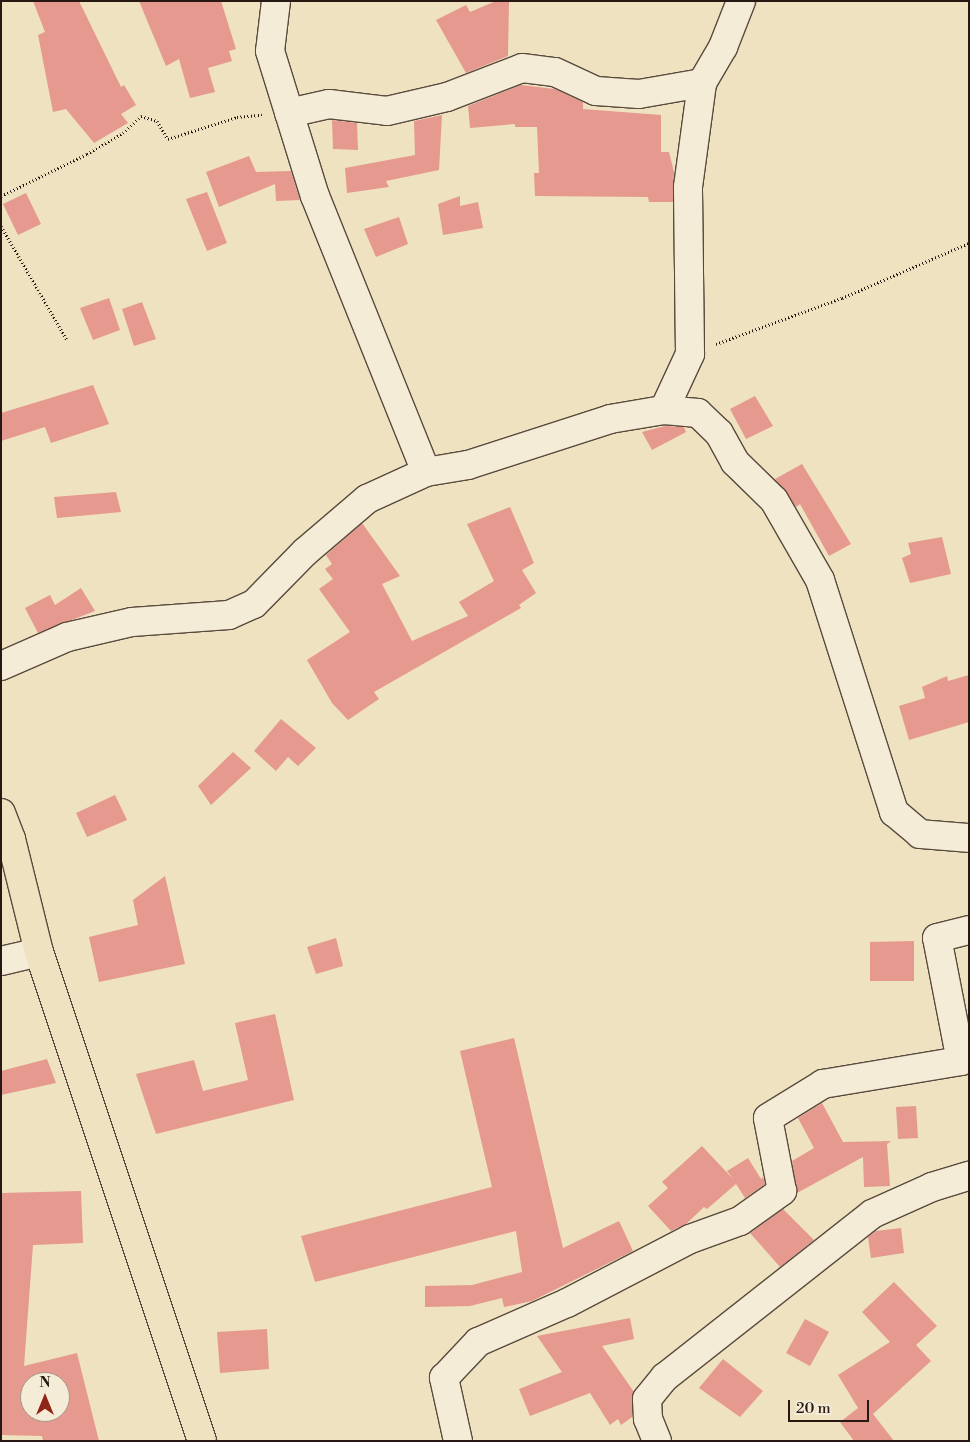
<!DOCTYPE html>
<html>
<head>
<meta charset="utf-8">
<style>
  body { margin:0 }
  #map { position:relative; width:970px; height:1442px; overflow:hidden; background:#eee2c0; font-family:"Libre Bodoni",serif }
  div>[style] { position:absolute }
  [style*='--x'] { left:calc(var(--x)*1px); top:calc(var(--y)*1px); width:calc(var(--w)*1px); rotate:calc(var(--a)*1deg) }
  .building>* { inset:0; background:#e6998f }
  .path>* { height:3px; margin-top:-1.5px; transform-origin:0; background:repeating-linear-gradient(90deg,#271811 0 1px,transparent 0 3.5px) }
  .roads { filter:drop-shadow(1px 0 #594a3d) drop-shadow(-1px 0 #594a3d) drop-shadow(0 1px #594a3d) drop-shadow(0 -1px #594a3d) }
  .minor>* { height:28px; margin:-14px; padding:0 14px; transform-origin:14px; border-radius:14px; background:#f4ecd6 }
  .major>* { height:28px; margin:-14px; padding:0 14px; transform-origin:14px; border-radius:14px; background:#eee2c0 }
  span { translate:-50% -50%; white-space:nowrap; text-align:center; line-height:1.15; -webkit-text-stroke:4px #f4ecd6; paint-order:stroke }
  .frame { position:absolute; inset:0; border:2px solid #271811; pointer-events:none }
  .north { position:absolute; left:20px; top:1372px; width:50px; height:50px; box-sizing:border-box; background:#f4ecd6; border:1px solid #a29787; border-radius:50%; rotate:0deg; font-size:14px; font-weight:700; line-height:20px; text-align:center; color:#271811 }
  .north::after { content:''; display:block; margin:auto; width:18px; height:22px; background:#8f2418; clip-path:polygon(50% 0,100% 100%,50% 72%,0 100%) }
  .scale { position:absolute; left:788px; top:1400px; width:81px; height:22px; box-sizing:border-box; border:2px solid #271811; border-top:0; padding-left:6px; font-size:15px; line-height:18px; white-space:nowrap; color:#271811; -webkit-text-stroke:4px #f4ecd6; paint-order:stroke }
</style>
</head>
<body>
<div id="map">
  <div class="building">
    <i style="clip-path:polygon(33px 1px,79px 1px,121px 87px,124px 85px,136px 105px,121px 114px,128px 123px,94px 143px,66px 109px,53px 112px,38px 35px,45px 32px)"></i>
    <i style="clip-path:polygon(139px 1px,221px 1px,236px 49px,229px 51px,232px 61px,208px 68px,215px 92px,190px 98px,179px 59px,166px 66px)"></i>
    <i style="clip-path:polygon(496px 1px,509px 1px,508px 56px,466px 73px,436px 20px,466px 5px,470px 12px)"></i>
    <i style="clip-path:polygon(521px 85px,555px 89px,583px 102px,583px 109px,661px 115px,661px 152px,669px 152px,674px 172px,673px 202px,649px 202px,648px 197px,535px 196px,534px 173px,539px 173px,537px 127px,515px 127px,515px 124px,470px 128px,468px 106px)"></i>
    <i style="clip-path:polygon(442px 115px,439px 170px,386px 181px,389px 187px,347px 193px,345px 168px,415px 155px,414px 121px)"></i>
    <i style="clip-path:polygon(332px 120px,357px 123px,358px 150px,333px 149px)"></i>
    <i style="clip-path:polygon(249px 156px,256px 172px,291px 171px,300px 200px,276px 201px,275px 184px,219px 207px,206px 172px)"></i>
    <i style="clip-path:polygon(207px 192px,227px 243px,207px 251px,186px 199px)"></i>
    <i style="clip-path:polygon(26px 193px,41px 224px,18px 235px,3px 204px)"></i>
    <i style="clip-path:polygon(460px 196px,460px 206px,478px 202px,483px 228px,443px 235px,438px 204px)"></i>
    <i style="clip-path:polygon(399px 217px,408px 244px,376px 257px,364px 229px)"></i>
    <i style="clip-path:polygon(109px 298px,120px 330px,93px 340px,80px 308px)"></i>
    <i style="clip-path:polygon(142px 302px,156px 339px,134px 346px,122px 309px)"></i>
    <i style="clip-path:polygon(93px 385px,109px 424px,51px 443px,45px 427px,1px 441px,1px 413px)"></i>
    <i style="clip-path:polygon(755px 396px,773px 426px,746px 439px,730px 409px)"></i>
    <i style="clip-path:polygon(665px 426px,684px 427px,686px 432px,652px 450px,642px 432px)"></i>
    <i style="clip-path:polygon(802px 464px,851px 544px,829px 556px,800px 504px,796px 507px,775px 479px)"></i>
    <i style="clip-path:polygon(116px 492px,121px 512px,57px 518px,54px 497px)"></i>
    <i style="clip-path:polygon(510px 507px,534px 563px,522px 570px,536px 593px,519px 605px,521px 608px,374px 692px,379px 699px,348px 720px,332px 703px,307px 660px,350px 632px,319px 589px,333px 579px,325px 569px,332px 564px,326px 555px,362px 523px,400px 576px,382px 584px,412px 641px,468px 616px,459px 602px,494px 581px,467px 524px)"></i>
    <i style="clip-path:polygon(942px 537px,951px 574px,910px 583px,902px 558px,911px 554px,908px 543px)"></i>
    <i style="clip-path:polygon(81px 588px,95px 611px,38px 633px,25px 608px,50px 595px,55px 605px)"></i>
    <i style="clip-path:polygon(969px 675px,969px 722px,909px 740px,899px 706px,925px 698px,922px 687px,947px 676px,948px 681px)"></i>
    <i style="clip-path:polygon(281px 719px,316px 748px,298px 766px,288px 757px,276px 771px,254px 751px)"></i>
    <i style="clip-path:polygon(233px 752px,251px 768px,211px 805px,198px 786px)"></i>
    <i style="clip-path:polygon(115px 795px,127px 820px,87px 837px,76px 813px)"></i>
    <i style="clip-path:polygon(165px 876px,185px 964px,99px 982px,89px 937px,138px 925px,133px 900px)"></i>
    <i style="clip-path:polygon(336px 938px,343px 966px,316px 974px,307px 947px)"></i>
    <i style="clip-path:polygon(914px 941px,914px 981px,870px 981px,870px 942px)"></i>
    <i style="clip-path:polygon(275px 1014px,294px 1100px,156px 1134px,136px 1074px,194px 1060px,203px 1091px,248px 1080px,235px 1023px)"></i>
    <i style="clip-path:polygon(514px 1038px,563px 1248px,619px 1221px,633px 1251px,532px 1301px,504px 1307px,502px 1298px,470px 1306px,425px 1307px,425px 1286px,472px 1285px,522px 1272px,516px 1231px,315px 1282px,301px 1236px,492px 1187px,460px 1051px)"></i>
    <i style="clip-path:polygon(47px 1059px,56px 1083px,1px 1095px,1px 1071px)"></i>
    <i style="clip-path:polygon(822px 1103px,843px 1142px,891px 1141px,887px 1144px,890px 1186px,864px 1187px,863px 1157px,797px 1193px,792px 1161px,814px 1148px,798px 1118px)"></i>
    <i style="clip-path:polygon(916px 1106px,918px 1138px,898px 1139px,896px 1107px)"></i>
    <i style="clip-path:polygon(702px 1146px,734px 1180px,727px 1171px,748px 1158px,761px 1179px,763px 1177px,765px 1184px,745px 1198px,736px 1184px,707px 1209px,704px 1207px,686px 1224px,671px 1231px,648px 1206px,668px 1188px,662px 1182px)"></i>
    <i style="clip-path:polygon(evenodd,81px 1191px,83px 1243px,33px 1245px,24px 1366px,77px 1353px,99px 1441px,43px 1441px,42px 1436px,1px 1435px,1px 1193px,81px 1191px,30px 1382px,60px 1382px,60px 1412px,30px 1412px,30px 1382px)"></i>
    <i style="clip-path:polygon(783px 1209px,814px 1240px,780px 1267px,750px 1233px)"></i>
    <i style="clip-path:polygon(901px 1228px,904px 1253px,871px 1258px,868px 1237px,876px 1231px)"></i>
    <i style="clip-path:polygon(894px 1282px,937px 1326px,916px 1345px,931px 1361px,873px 1414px,894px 1441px,854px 1441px,840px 1422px,858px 1408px,838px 1375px,890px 1342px,862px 1312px)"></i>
    <i style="clip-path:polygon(630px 1318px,634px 1339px,602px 1346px,634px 1392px,632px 1417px,621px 1425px,618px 1419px,610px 1425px,590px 1393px,530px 1416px,519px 1389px,562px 1372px,537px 1336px)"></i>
    <i style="clip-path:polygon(805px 1319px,829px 1332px,810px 1366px,786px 1353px)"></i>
    <i style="clip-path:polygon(267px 1329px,269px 1369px,220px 1373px,217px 1332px)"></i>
    <i style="clip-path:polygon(723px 1359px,763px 1391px,740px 1417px,699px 1388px)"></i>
  </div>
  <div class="path">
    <i style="--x:1;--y:196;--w:96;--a:-26"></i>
    <i style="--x:87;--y:154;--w:42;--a:-30.3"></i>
    <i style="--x:123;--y:133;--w:25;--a:-43"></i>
    <i style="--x:141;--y:116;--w:17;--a:17"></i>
    <i style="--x:157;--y:121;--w:21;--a:59"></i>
    <i style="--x:168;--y:139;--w:72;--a:-17.7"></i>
    <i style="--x:237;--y:117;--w:25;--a:-5"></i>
    <i style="--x:1;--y:226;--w:132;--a:59.9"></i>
    <i style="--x:716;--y:344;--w:134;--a:-20.1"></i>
    <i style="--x:842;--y:298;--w:138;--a:-23.4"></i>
  </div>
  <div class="roads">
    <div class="minor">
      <i style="--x:276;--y:1;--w:50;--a:96.8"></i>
      <i style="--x:270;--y:51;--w:152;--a:72.8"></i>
      <i style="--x:315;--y:196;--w:297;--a:68.1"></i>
      <i style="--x:289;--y:113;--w:41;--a:-12.7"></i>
      <i style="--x:329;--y:104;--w:58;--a:6.9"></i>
      <i style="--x:387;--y:111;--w:62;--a:-13.1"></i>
      <i style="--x:447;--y:97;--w:80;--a:-21.1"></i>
      <i style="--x:522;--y:68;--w:33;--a:7"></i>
      <i style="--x:555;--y:72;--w:45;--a:24.9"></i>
      <i style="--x:596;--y:91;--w:43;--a:4"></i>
      <i style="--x:639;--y:94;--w:64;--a:-9.9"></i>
      <i style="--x:702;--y:83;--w:42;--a:-59.7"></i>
      <i style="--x:723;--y:47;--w:49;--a:-68.6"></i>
      <i style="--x:664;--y:410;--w:62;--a:-65.1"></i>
      <i style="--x:690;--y:354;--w:167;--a:-90.7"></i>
      <i style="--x:688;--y:187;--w:105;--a:-82.3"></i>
      <i style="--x:1;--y:666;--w:72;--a:-23.7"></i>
      <i style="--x:67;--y:637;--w:67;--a:-13"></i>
      <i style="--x:132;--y:622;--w:97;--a:-4.1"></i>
      <i style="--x:229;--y:615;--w:27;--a:-24"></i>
      <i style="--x:254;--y:604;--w:73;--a:-45.6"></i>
      <i style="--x:305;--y:552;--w:82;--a:-40.5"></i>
      <i style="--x:367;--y:499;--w:65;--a:-24.6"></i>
      <i style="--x:426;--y:472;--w:43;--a:-9.5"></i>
      <i style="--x:468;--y:465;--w:149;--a:-17.9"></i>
      <i style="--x:610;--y:419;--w:55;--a:-9.5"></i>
      <i style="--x:664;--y:410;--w:34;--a:5"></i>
      <i style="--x:698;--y:413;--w:29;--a:44"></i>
      <i style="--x:719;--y:433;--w:33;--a:61"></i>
      <i style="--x:735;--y:462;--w:54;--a:44.3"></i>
      <i style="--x:774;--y:500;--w:92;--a:60.1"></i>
      <i style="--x:820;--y:580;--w:244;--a:72.3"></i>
      <i style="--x:894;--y:812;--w:34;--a:40"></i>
      <i style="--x:920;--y:834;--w:49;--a:4.7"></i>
      <i style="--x:1;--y:961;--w:39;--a:-13"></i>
      <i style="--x:458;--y:1441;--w:65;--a:-102.5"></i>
      <i style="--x:444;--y:1378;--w:50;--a:-46.6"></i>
      <i style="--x:478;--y:1342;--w:97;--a:-23.7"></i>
      <i style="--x:567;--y:1303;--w:139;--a:-27.5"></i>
      <i style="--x:690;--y:1239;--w:53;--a:-19.8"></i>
      <i style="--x:740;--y:1221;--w:52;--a:-35.5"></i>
      <i style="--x:782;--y:1191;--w:74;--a:-100.9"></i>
      <i style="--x:768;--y:1118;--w:65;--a:-31.7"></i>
      <i style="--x:823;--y:1084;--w:140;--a:-9.5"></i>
      <i style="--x:961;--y:1061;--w:125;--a:-101"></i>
      <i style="--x:937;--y:938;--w:33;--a:-14"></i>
      <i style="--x:657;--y:1441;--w:24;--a:-112"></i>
      <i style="--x:648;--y:1419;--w:20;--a:-93"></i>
      <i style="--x:647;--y:1399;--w:28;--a:-51"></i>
      <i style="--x:665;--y:1377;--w:263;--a:-38.2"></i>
      <i style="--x:872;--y:1214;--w:66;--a:-24.2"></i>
      <i style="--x:932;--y:1187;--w:39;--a:-17"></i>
    </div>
    <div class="major">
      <i style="--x:1;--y:813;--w:28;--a:69"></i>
      <i style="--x:11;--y:839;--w:116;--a:76.1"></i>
      <i style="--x:39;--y:952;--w:515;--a:71.57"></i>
    </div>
  </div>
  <div class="frame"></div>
  <div class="north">N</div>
  <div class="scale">20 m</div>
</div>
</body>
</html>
